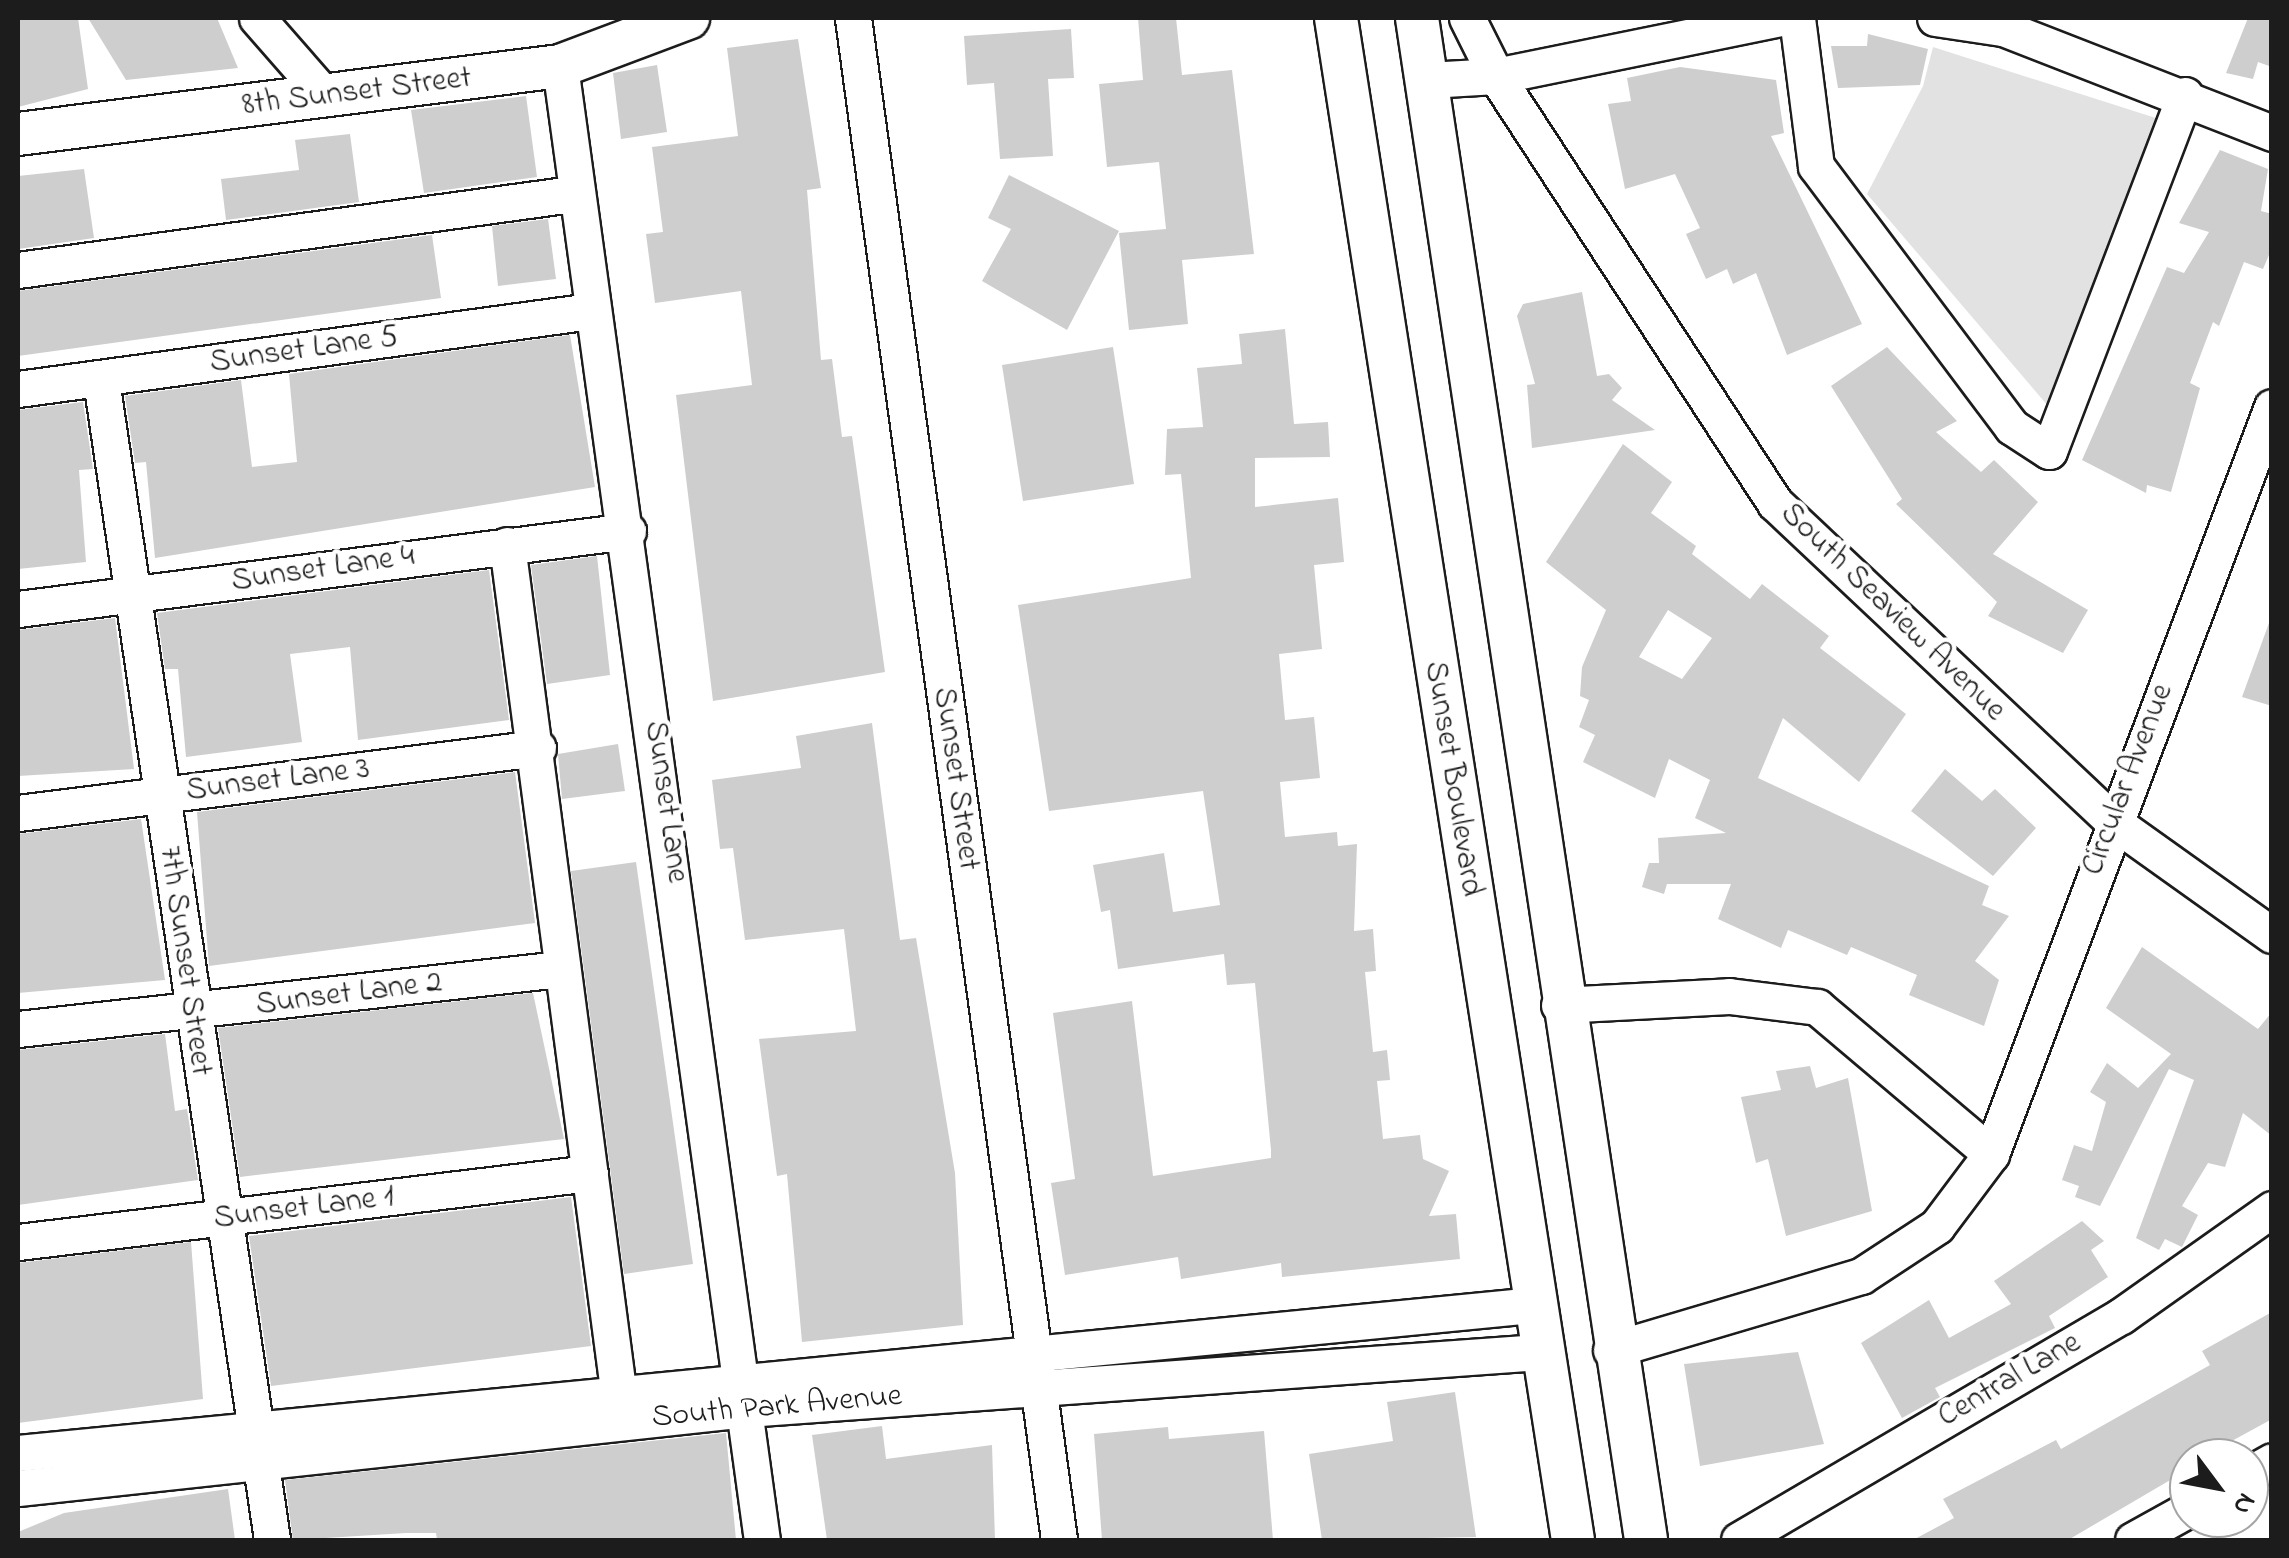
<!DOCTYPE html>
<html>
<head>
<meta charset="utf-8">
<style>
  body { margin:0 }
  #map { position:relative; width:2289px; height:1558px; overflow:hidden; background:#fff; font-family:"Indie Flower",sans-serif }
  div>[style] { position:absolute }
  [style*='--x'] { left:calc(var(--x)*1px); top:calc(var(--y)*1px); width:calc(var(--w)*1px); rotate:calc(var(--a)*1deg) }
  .green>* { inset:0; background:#e2e2e2 }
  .building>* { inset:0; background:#cecece }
  .roads { filter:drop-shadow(2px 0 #1c1c1c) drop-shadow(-2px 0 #1c1c1c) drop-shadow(0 2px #1c1c1c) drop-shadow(0 -2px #1c1c1c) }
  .minor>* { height:35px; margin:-17.5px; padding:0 17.5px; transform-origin:17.5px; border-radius:17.5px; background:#fff }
  .major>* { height:42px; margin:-21px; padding:0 21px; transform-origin:21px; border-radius:21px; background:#fff }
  span { translate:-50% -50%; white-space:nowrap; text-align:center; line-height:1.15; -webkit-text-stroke:9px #fff; paint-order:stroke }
  .street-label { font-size:32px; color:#1c1c1c }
  .frame { position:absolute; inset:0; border:20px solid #1c1c1c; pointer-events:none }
  .north { position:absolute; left:2169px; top:1438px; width:100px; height:100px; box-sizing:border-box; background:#fff; border:2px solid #a4a4a4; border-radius:50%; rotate:122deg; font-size:28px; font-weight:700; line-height:40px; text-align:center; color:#1c1c1c }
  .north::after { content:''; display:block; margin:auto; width:35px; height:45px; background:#1c1c1c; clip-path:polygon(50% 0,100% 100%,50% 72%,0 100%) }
</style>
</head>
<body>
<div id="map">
  <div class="green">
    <i style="clip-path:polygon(1933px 47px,2159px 119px,2048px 406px,1867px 194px,1923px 86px)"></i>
  </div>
  <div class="building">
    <i style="clip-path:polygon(18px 18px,78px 18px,88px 89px,18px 107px)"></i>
    <i style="clip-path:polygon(88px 18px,217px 18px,238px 68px,126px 80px)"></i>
    <i style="clip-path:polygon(1138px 18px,1176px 18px,1182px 75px,1232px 70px,1254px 254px,1182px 260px,1188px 324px,1129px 330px,1119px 233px,1166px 229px,1159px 162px,1107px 167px,1099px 84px,1143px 80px)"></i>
    <i style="clip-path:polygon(2248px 18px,2272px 18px,2272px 67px,2258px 62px,2253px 79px,2226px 73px)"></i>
    <i style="clip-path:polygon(1071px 29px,1074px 78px,1048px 79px,1053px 156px,1000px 159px,994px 83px,967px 85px,964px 36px)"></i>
    <i style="clip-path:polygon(1868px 34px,1928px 49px,1920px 85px,1838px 88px,1831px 46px,1867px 46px)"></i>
    <i style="clip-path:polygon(798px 39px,821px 188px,807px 190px,821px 360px,832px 359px,842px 437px,852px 436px,885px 672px,713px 701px,676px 395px,752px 385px,741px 291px,655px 303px,646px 234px,663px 232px,652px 147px,738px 136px,727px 48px)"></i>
    <i style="clip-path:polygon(657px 65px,667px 132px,621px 139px,613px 73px)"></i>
    <i style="clip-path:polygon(1680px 67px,1776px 80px,1784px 133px,1771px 136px,1862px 324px,1787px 355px,1756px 273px,1733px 284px,1727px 269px,1706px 279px,1686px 234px,1700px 228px,1675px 174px,1625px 189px,1608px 104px,1631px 101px,1627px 78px)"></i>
    <i style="clip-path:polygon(526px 96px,537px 177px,424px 193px,411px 110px)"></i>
    <i style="clip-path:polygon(350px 134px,359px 202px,226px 220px,221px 179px,299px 170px,295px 140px)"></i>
    <i style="clip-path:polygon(2220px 150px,2268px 169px,2261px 211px,2272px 214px,2272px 248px,2263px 269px,2244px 262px,2219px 326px,2213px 322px,2190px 383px,2200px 388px,2171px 492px,2147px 485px,2146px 493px,2082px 460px,2167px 267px,2184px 273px,2209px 232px,2179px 223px)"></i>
    <i style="clip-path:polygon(84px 169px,94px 238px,18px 249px,18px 176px)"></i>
    <i style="clip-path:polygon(1009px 175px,1119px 231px,1067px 330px,982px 281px,1011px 229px,988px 218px)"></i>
    <i style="clip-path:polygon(548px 219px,556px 279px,498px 286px,492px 226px)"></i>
    <i style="clip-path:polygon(432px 235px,441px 298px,18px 356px,18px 291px)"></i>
    <i style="clip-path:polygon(1582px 292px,1597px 376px,1609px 374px,1622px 388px,1612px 400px,1655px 430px,1532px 448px,1527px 385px,1535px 384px,1517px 316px,1523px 304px)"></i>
    <i style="clip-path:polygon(1285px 329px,1294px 424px,1328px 422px,1330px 457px,1255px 458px,1255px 507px,1338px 498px,1344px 562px,1314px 565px,1322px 649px,1279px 654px,1285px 720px,1314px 717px,1320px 778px,1280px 782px,1285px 837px,1337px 832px,1338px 846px,1357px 844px,1354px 931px,1373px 929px,1376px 971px,1365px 972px,1373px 1052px,1387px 1050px,1390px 1080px,1377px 1081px,1383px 1139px,1420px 1135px,1423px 1159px,1449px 1171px,1429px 1216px,1456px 1214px,1460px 1259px,1282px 1277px,1281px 1263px,1181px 1279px,1178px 1257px,1065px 1275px,1051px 1183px,1075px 1179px,1053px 1013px,1132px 1001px,1153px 1176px,1271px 1158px,1271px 1150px,1255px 983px,1227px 985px,1224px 954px,1118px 969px,1110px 910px,1101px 912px,1093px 865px,1164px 853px,1173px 912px,1220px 905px,1203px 791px,1049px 811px,1018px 605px,1191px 578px,1181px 474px,1165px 475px,1167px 429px,1203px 427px,1197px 368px,1242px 364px,1239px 334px)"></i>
    <i style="clip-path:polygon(570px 335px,595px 487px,155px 558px,146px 462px,135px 463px,125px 396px,241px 380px,252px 467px,297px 462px,289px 374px)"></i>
    <i style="clip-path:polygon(1113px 347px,1134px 484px,1023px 501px,1002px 365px)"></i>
    <i style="clip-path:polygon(1887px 347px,1957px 421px,1936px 432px,1981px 472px,1994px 460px,2038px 502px,1993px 554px,2088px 610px,2063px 653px,1988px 616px,1997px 602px,1896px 504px,1902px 499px,1831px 386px)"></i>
    <i style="clip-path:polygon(83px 402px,93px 469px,79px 470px,86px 562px,18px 569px,18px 410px)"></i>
    <i style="clip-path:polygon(evenodd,1623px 444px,1672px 482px,1651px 513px,1696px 546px,1692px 554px,1750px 599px,1762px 584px,1829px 636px,1820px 648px,1906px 714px,1859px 782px,1783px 718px,1758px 778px,1989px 886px,1982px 905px,2009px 916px,1975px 961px,1999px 980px,1984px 1026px,1909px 995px,1917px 975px,1851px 947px,1847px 955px,1788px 930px,1781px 948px,1718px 919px,1731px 884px,1667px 884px,1664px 894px,1642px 887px,1649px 863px,1659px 863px,1658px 838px,1726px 833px,1695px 818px,1710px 780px,1669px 759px,1655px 798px,1583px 762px,1595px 735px,1579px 727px,1589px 700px,1580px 696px,1582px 667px,1606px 610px,1546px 562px,1623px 444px,1668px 610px,1712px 638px,1682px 679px,1639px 657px,1668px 610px)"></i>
    <i style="clip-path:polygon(597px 556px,610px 675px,547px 684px,531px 565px)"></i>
    <i style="clip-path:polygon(489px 570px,509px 720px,358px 740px,350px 647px,290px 654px,302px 742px,186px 757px,178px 669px,165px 669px,157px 613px)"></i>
    <i style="clip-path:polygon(115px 618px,134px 769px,18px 776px,18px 630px)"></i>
    <i style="clip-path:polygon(2269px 623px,2272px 624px,2272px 706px,2242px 697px)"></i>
    <i style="clip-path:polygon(872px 723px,900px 940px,916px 938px,955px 1173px,963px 1325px,802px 1342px,787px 1174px,777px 1176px,759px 1039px,856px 1031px,844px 929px,745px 940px,733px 848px,720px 849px,712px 780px,801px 768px,796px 736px)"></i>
    <i style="clip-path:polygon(618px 744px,625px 791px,562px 799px,558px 754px)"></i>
    <i style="clip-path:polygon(1945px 769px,1982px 801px,1995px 789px,2036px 828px,1993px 876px,1911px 811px)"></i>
    <i style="clip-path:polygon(515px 772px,535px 923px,209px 966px,197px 812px)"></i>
    <i style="clip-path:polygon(141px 819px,165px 980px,18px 993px,18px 834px)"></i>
    <i style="clip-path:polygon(636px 862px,693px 1264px,624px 1274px,571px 871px)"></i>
    <i style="clip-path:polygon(2142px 947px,2258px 1029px,2272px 1012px,2272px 1136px,2243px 1113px,2225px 1167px,2208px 1163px,2182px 1206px,2198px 1215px,2182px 1247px,2165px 1239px,2159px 1250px,2136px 1238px,2194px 1080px,2169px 1069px,2100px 1206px,2075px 1197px,2079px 1186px,2062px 1180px,2074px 1145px,2092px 1151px,2106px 1102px,2090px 1092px,2107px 1063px,2138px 1088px,2171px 1054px,2106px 1008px)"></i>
    <i style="clip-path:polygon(533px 993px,564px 1139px,240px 1177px,218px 1028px)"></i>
    <i style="clip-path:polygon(165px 1034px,175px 1111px,187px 1109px,198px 1180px,18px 1205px,18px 1050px)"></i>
    <i style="clip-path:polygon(1810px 1066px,1816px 1088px,1848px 1078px,1872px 1211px,1786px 1236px,1768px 1159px,1756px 1163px,1741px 1097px,1781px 1090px,1776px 1071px)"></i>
    <i style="clip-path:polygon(571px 1197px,591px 1346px,271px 1386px,249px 1236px)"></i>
    <i style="clip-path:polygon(2082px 1221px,2104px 1241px,2091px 1250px,2108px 1277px,2049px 1316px,2055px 1328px,1935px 1388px,1940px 1397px,1902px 1418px,1861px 1343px,1929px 1300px,1949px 1338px,2011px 1304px,1994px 1281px)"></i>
    <i style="clip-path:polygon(191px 1242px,203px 1399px,18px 1423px,18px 1263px)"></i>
    <i style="clip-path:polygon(2272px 1312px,2272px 1419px,2219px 1448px,2224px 1458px,2189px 1458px,2189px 1469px,2068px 1540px,1913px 1540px,1954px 1518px,1943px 1499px,2056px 1440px,2061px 1449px,2210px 1365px,2202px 1351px)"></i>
    <i style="clip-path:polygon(1798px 1352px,1824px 1444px,1700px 1466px,1684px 1364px)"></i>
    <i style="clip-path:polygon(1455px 1392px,1476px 1537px,1322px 1540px,1309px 1454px,1393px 1441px,1387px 1402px)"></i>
    <i style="clip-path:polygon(882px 1426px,886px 1459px,992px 1445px,995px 1540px,827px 1540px,812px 1435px)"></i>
    <i style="clip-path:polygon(1168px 1427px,1169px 1439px,1264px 1431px,1273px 1540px,1102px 1540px,1094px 1434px)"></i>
    <i style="clip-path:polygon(726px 1433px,736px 1540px,437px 1540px,436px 1533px,406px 1533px,293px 1540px,285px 1480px)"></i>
    <i style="clip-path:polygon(228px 1489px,235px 1540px,18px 1540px,18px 1532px,64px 1513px)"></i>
  </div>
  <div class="roads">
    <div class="minor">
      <i style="--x:257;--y:18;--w:106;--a:48.8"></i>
      <i style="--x:853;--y:18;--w:1536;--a:82.29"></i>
      <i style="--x:1467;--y:18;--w:65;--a:63.4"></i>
      <i style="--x:1496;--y:76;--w:290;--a:-11.5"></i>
      <i style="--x:1797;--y:18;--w:149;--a:82.7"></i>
      <i style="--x:1816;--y:166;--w:326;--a:53.1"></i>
      <i style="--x:2012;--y:427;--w:44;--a:33"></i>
      <i style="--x:2049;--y:451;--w:381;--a:-69.1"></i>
      <i style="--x:1935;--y:18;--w:69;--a:8.4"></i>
      <i style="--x:2003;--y:28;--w:289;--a:21.3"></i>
      <i style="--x:560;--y:66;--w:1488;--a:82.2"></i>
      <i style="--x:1428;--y:80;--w:68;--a:-3.4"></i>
      <i style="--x:1496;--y:76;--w:510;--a:56.84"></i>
      <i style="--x:1775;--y:503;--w:463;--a:43.3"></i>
      <i style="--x:2112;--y:821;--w:196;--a:35.5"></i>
      <i style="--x:18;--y:270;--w:559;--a:-7.81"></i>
      <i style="--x:101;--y:380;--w:1173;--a:81.61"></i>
      <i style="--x:18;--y:389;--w:578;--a:-7.75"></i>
      <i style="--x:507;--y:545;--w:851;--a:82.51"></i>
      <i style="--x:18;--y:609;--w:615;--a:-7.29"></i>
      <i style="--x:18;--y:813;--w:524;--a:-7.13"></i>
      <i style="--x:1559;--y:1005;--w:170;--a:-3"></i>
      <i style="--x:1729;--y:996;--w:89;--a:7.1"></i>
      <i style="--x:1817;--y:1007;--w:228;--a:40.2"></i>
      <i style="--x:18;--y:1029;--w:546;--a:-6.31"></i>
      <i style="--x:18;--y:1242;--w:576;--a:-6.88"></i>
      <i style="--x:1611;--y:1350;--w:261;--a:-16.5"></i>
      <i style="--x:1861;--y:1276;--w:91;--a:-33.3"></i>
      <i style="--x:1937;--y:1226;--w:90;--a:-53.1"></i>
      <i style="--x:1991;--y:1154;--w:798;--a:-69.39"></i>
      <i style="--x:18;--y:1453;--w:1521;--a:-5.58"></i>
      <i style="--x:2249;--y:1474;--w:26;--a:-29"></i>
      <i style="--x:18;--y:1488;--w:732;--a:-6.19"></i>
      <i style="--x:746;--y:1409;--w:795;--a:-4.11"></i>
      <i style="--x:1739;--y:1540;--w:443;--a:-30.4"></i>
      <i style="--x:2121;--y:1316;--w:185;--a:-35.3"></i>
      <i style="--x:2133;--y:1540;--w:64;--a:-29"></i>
    </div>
    <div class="major">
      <i style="--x:1336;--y:18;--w:1540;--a:81.15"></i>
      <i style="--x:1417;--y:18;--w:1539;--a:81.44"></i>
      <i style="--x:18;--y:134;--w:546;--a:-7.15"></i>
      <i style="--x:560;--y:66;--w:137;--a:-20.6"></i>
    </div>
  </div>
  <div class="street-label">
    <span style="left:357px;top:93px;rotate:-7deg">8th Sunset Street</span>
    <span style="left:304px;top:351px;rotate:-8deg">Sunset Lane 5</span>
    <span style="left:323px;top:570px;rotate:-8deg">Sunset Lane 4</span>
    <span style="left:1892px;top:613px;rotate:44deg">South Seaview Avenue</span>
    <span style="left:955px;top:779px;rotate:82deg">Sunset Street</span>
    <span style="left:1452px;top:779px;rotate:81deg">Sunset Boulevard</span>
    <span style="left:2129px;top:780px;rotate:-69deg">Circular Avenue</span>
    <span style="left:278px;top:781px;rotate:-7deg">Sunset Lane 3</span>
    <span style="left:665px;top:802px;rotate:82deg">Sunset Lane</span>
    <span style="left:184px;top:961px;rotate:82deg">7th Sunset Street</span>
    <span style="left:349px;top:995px;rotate:-7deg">Sunset Lane 2</span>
    <span style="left:304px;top:1209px;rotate:-7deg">Sunset Lane 1</span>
    <span style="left:2010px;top:1381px;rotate:-30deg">Central Lane</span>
    <span style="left:777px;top:1408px;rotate:-5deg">South Park Avenue</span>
  </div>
  <div class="frame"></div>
  <div class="north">N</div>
</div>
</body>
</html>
